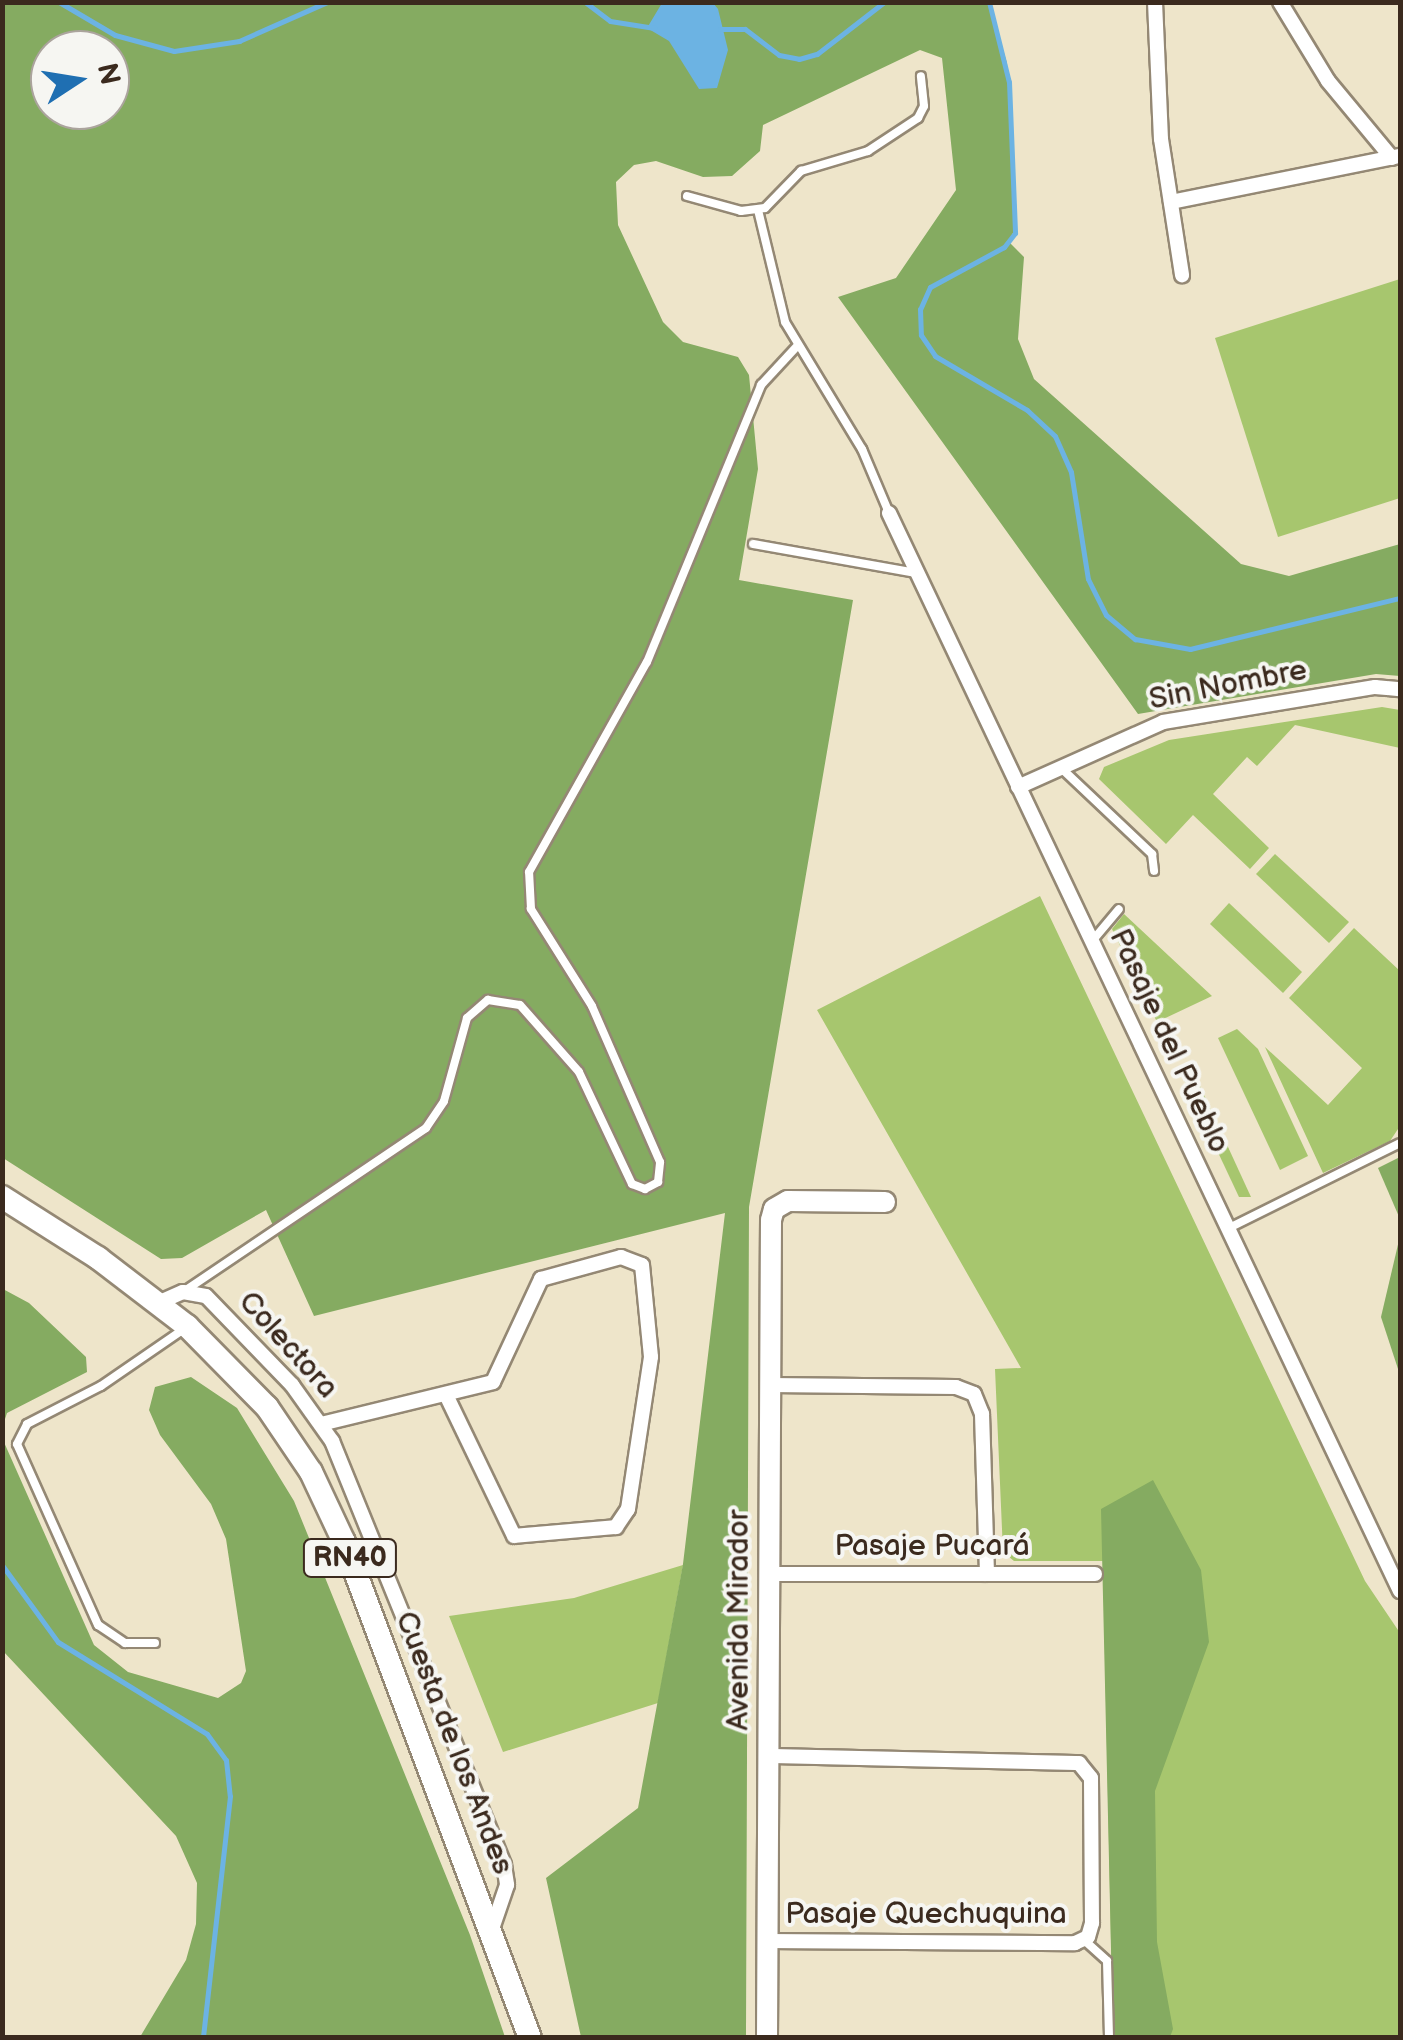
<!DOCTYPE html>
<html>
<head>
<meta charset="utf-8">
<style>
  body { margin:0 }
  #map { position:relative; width:1403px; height:2040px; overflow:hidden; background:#eee5ca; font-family:"Balsamiq Sans",sans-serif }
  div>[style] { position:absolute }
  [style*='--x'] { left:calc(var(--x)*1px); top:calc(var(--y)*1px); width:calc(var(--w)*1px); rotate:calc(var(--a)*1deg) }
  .green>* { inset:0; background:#a7c66e }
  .forest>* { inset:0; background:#85ab61 }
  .water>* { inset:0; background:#6cb3e3 }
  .stream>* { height:5px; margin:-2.5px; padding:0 2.5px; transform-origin:2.5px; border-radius:2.5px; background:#6cb3e3 }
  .roads { filter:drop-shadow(2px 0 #948874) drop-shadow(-2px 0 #948874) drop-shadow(0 2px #948874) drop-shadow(0 -2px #948874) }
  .lane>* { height:8px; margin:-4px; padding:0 4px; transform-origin:4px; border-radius:4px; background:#fff }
  .street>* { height:14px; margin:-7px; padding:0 7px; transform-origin:7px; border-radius:7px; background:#fff }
  .secondary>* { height:20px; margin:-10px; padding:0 10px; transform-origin:10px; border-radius:10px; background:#fff }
  .primary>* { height:22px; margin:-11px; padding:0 11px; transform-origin:11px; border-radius:11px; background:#fff }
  span { translate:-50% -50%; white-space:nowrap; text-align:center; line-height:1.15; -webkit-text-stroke:8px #f6f6f2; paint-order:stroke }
  .shield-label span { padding:2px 8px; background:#f6f6f2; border:2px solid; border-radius:8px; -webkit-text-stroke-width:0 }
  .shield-label { font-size:28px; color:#3b2a1e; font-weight:700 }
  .street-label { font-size:30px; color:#3b2a1e }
  .frame { position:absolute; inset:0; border:5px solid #3b2a1e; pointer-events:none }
  .north { position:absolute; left:30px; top:30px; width:100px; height:100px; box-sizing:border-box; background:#f6f6f2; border:2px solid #aba49d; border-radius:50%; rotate:78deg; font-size:28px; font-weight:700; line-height:40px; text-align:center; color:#3b2a1e }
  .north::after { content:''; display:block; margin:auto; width:35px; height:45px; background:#1f6fb2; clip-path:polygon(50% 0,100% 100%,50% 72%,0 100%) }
</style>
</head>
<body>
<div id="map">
  <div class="green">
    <i style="clip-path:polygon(1400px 279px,1400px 498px,1278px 537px,1215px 338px)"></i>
    <i style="clip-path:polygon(1382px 707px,1400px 710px,1400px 748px,1295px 725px,1257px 766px,1247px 757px,1213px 794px,1269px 848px,1250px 869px,1193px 815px,1166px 844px,1099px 779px,1104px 767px,1169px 740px)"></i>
    <i style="clip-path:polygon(1275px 854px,1349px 922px,1329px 943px,1256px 874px)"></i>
    <i style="clip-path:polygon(1040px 896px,1365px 1581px,1400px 1633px,1400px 2037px,1113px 2037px,1103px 1561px,1014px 1561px,1003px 1552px,995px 1369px,1021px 1368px,817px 1010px)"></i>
    <i style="clip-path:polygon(1229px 903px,1302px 972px,1283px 993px,1210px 924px)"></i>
    <i style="clip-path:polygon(1124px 914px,1169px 956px,1212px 996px,1157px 1022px,1112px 929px)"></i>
    <i style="clip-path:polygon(1354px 928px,1400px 971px,1400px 1126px,1390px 1141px,1323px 1173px,1265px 1047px,1328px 1105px,1362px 1068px,1289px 998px)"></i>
    <i style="clip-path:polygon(1237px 1029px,1258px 1049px,1308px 1156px,1280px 1170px,1218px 1038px)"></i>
    <i style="clip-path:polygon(1194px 1073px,1251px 1197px,1239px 1197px,1183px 1078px)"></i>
    <i style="clip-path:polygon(683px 1565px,658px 1703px,503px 1752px,449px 1616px,574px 1598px)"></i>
  </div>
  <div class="forest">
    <i style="clip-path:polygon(evenodd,2px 3px,989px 3px,1007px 63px,1017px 219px,1010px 243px,1024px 257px,1018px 339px,1034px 379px,1241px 564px,1289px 576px,1400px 544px,1400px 676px,1376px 674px,1138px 714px,838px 297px,896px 278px,956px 190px,942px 58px,920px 50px,763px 125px,760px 151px,732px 176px,703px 177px,656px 161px,634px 165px,616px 182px,618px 225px,663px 322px,683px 342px,738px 357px,749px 375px,758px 469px,739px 580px,853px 600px,749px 1207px,746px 2037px,581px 2037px,546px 1878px,638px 1808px,683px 1564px,725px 1213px,314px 1316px,266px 1210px,182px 1258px,161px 1259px,3px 1158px,2px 3px,50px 50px,110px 50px,110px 110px,50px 110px,50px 50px)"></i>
    <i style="clip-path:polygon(1400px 1157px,1400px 1219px,1378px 1168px)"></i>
    <i style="clip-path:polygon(1400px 1236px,1400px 1375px,1381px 1317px)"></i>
    <i style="clip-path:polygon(3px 1289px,29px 1303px,86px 1357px,87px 1372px,7px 1413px,3px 1425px)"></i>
    <i style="clip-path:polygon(191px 1377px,237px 1408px,294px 1501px,470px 1935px,505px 2037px,140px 2037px,186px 1960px,196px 1924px,197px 1883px,176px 1836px,3px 1651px,3px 1440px,94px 1645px,128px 1672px,218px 1698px,241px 1683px,246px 1671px,226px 1539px,211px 1504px,160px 1435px,149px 1410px,155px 1387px)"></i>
    <i style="clip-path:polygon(1153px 1480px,1201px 1570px,1209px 1642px,1155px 1791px,1157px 1942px,1173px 2029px,1170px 2037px,1113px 2037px,1101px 1509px)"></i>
  </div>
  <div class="water">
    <i style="clip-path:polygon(662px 3px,713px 3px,718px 9px,728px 50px,717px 88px,699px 89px,669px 41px,647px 28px)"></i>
  </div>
  <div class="stream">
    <i style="--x:59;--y:2;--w:65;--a:30.5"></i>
    <i style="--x:115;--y:35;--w:61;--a:15.2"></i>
    <i style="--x:174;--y:51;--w:66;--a:-8.7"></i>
    <i style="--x:239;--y:41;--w:96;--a:-23.9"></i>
    <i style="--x:585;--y:2;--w:31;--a:37"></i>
    <i style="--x:610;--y:21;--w:45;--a:9"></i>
    <i style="--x:989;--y:2;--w:82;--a:76"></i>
    <i style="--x:1009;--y:82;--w:151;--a:87.7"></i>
    <i style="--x:1015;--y:233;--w:18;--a:128"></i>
    <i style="--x:1004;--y:247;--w:84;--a:151.6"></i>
    <i style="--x:930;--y:287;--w:24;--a:114"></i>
    <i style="--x:920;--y:309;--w:26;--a:88"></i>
    <i style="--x:921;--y:335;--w:25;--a:56"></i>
    <i style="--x:935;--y:356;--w:107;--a:30.4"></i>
    <i style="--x:1027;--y:410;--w:38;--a:43"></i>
    <i style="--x:1055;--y:436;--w:39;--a:66"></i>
    <i style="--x:1071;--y:472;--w:108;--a:81"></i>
    <i style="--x:1088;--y:579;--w:40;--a:63.4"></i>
    <i style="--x:1106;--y:615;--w:38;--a:40"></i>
    <i style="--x:1135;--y:639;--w:56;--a:10.3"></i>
    <i style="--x:1190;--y:649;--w:216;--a:-13.7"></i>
    <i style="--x:720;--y:29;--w:25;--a:0"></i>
    <i style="--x:745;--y:29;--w:43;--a:37.4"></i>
    <i style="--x:779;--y:55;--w:20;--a:11"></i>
    <i style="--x:799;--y:59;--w:19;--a:-16"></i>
    <i style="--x:817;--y:54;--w:85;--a:-37.8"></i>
    <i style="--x:2;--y:1565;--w:95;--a:54"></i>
    <i style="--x:58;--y:1642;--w:175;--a:31.7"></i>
    <i style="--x:207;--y:1734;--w:32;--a:54"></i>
    <i style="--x:226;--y:1760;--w:36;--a:84"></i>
    <i style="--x:230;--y:1796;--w:244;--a:96.4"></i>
  </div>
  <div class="roads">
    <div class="lane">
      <i style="--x:687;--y:196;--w:56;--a:15.5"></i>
      <i style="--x:741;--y:211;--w:24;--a:-7"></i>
      <i style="--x:765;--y:208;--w:52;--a:-45.8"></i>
      <i style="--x:801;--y:171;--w:70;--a:-16.6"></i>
      <i style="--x:868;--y:151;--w:60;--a:-33.4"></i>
      <i style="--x:918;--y:118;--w:13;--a:-63"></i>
      <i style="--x:924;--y:106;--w:30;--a:-96"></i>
      <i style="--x:758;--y:210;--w:115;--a:76.4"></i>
      <i style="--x:785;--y:322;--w:149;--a:58.8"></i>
      <i style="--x:862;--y:449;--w:69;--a:67.1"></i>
      <i style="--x:753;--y:544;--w:166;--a:10.1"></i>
      <i style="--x:1060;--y:767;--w:127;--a:43.4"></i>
      <i style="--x:1152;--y:854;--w:17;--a:83"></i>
      <i style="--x:1093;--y:940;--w:40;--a:-50"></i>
      <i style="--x:1227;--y:1229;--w:193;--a:-26.4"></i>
      <i style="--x:183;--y:1292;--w:293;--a:-34"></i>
      <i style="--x:426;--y:1128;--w:32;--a:-56"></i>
      <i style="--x:444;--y:1101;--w:86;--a:-74.5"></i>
      <i style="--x:467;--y:1018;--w:28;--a:-41"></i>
      <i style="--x:488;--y:1000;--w:32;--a:9"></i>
      <i style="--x:520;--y:1005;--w:89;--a:48.6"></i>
      <i style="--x:579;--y:1072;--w:124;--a:64.7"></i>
      <i style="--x:632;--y:1184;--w:14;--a:21"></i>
      <i style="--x:645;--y:1189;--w:15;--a:-28"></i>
      <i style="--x:658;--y:1182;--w:20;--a:-84"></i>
      <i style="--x:660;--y:1162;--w:170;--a:-113.6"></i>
      <i style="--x:592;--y:1006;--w:115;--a:-122.2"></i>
      <i style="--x:531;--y:909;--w:37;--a:-93"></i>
      <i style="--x:529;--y:872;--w:241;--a:-60.7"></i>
      <i style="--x:647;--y:662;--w:300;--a:-67.6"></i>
      <i style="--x:761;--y:385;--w:54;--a:-47.2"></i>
      <i style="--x:155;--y:1643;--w:30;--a:180"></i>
      <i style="--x:125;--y:1643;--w:32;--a:-146"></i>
      <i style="--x:98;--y:1625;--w:198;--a:-114.1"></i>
      <i style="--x:17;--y:1444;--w:22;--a:-63"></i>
      <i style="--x:27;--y:1424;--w:83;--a:-27.2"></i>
      <i style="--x:101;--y:1386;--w:101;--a:-34.5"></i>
      <i style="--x:1084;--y:1940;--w:31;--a:42"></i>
      <i style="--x:1107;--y:1961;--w:77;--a:88.5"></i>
    </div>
    <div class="street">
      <i style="--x:1155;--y:2;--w:137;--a:87.5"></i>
      <i style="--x:1161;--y:139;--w:138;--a:81.2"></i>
      <i style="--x:1280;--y:2;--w:92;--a:58.7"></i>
      <i style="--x:1328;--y:81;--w:100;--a:50.3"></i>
      <i style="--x:1171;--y:202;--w:234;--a:-11.4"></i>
      <i style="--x:889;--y:513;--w:1193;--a:64.64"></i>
      <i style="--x:1018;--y:787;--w:159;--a:-24.1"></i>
      <i style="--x:1163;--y:722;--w:215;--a:-9.4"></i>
      <i style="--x:1375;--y:687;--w:25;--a:5"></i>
      <i style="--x:158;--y:1303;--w:27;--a:-24"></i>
      <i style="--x:183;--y:1292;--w:23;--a:10"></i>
      <i style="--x:206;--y:1296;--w:124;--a:46"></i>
      <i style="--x:292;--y:1385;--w:69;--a:54.5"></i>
      <i style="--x:332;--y:1441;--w:458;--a:67.9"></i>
      <i style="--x:504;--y:1865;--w:20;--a:81"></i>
      <i style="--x:507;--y:1885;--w:43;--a:108.9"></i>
      <i style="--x:770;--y:1385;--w:186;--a:0.6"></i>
      <i style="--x:956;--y:1387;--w:19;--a:21"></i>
      <i style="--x:974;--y:1394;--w:22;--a:68"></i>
      <i style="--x:982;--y:1414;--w:160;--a:88.2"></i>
      <i style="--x:321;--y:1424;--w:177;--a:-13.7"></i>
      <i style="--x:493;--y:1382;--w:114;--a:-65"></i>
      <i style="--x:541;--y:1279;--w:83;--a:-15.4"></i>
      <i style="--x:621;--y:1257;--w:22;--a:21"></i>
      <i style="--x:642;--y:1265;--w:92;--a:84.4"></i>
      <i style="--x:651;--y:1357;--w:154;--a:98.6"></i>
      <i style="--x:628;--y:1509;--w:22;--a:124"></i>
      <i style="--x:616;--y:1527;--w:102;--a:175"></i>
      <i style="--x:514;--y:1536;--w:157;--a:-115.7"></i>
      <i style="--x:769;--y:1574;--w:326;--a:0"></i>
      <i style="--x:767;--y:1941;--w:308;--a:0.4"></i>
      <i style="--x:1075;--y:1943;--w:14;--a:-25"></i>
      <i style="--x:1088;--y:1937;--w:15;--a:-74"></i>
      <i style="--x:1092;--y:1923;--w:145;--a:-90.4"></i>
      <i style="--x:1091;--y:1778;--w:19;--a:-129"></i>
      <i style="--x:1079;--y:1763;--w:310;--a:-178.7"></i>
    </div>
    <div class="secondary">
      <i style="--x:767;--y:2038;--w:818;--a:-89.72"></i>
      <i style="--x:771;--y:1220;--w:11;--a:-75"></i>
      <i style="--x:774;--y:1209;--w:16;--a:-30"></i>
      <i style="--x:788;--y:1201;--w:97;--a:0.6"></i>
    </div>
    <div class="primary">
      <i style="--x:2;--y:1197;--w:114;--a:32.4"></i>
      <i style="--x:98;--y:1258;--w:112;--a:37.4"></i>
      <i style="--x:187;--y:1326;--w:114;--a:45.4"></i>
      <i style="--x:267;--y:1407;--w:78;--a:55.9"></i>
      <i style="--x:311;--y:1472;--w:77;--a:64.8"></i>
      <i style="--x:344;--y:1542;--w:530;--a:69.44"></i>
    </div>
  </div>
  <div class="shield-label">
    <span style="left:350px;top:1558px">RN40</span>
  </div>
  <div class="street-label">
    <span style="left:1228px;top:685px;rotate:-11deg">Sin Nombre</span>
    <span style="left:1169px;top:1041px;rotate:65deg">Pasaje del Pueblo</span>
    <span style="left:288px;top:1345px;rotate:48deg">Colectora</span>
    <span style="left:932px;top:1546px">Pasaje Pucará</span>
    <span style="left:739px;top:1620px;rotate:-90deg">Avenida Mirador</span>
    <span style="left:454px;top:1743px;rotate:69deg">Cuesta de los Andes</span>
    <span style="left:926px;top:1914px">Pasaje Quechuquina</span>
  </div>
  <div class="frame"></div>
  <div class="north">N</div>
</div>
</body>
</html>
